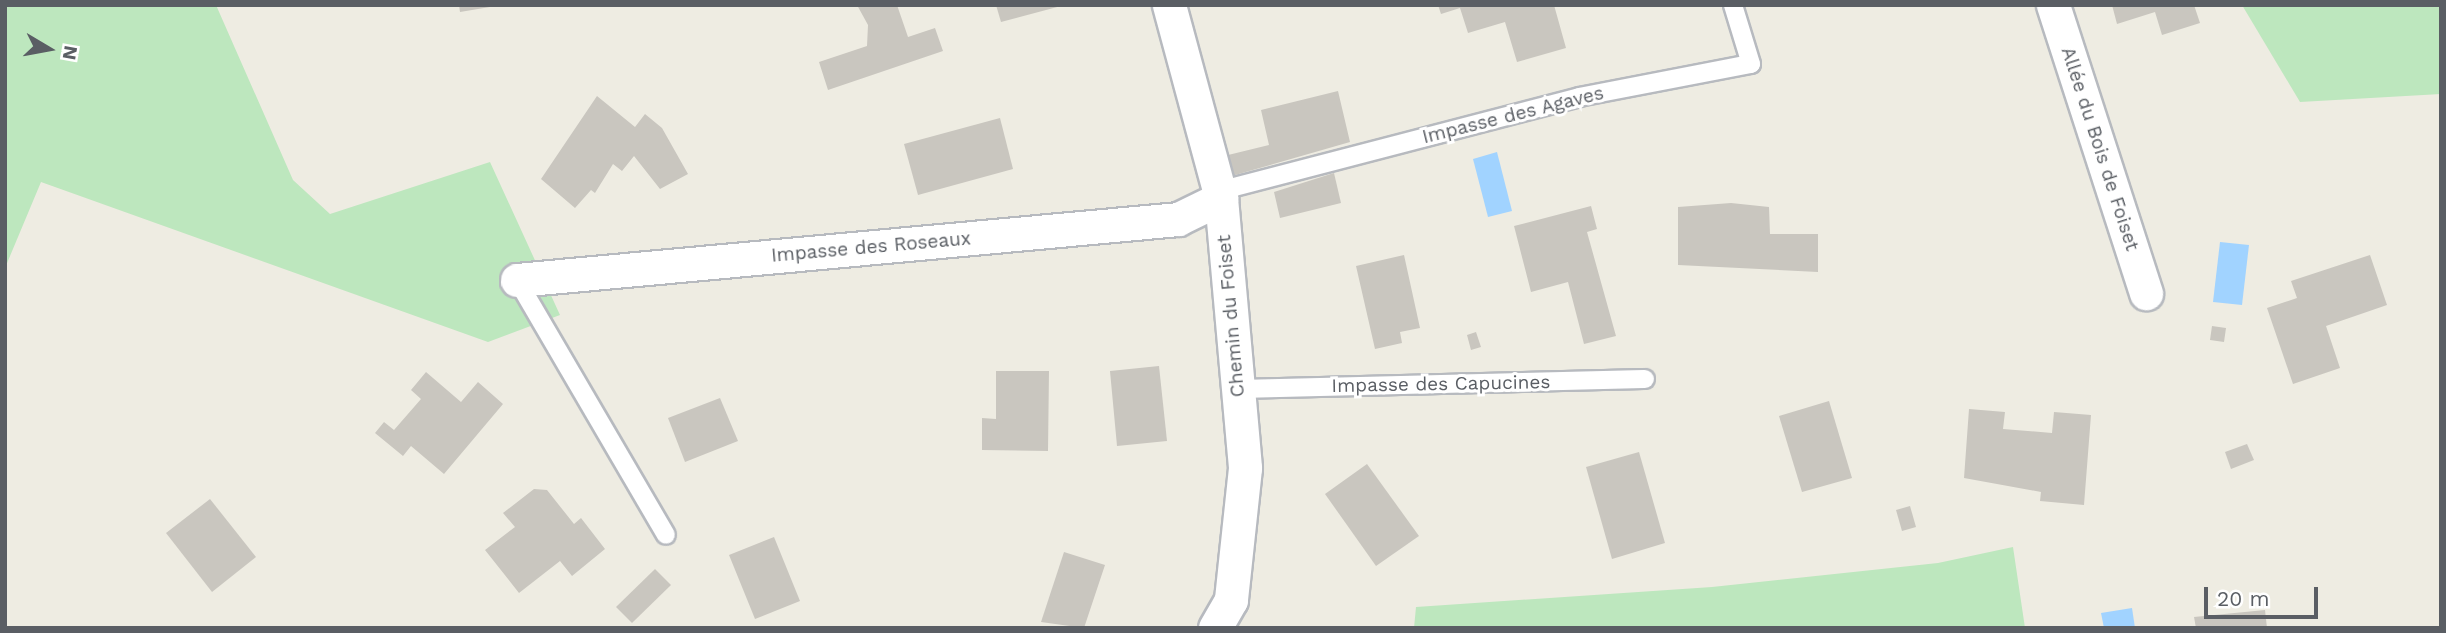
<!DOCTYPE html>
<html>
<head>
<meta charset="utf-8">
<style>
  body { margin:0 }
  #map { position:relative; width:2446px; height:633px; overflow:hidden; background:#eeece2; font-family:"Work Sans",sans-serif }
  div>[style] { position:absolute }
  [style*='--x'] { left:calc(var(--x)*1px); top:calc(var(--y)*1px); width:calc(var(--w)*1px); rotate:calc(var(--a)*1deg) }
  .green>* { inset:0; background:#bde7be }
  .water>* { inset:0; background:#a1d3ff }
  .building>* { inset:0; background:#c9c6bf }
  .roads { filter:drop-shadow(2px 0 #b7babf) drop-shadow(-2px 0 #b7babf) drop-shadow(0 2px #b7babf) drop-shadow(0 -2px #b7babf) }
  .service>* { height:18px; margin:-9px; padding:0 9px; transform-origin:9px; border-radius:9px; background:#fff }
  .minor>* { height:33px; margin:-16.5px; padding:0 16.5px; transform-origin:16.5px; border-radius:16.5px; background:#fff }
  span { translate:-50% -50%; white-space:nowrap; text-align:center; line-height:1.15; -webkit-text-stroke:6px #fff; paint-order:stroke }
  .street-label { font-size:19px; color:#5a5e64 }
  .frame { position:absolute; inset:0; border:7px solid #5a5e64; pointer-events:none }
  .north { position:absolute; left:14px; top:14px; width:70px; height:70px; -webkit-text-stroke:5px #fff; paint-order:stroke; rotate:100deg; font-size:19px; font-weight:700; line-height:28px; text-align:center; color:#5a5e64 }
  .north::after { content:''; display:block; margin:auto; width:24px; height:32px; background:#5a5e64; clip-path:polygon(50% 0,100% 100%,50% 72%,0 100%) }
  .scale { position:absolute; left:2204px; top:587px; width:114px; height:32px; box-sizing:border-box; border:4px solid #5a5e64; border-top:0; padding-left:9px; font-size:21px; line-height:24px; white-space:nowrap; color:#5a5e64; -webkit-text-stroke:5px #fff; paint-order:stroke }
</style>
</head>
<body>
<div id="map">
  <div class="green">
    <i style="clip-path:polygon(5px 5px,216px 5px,293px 180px,330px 214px,490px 162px,560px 315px,488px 342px,41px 182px,5px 268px)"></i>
    <i style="clip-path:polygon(2242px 5px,2441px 5px,2441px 94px,2300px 102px)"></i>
    <i style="clip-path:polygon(2013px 547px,2025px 628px,1414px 628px,1416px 607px,1712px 587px,1938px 563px)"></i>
  </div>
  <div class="water">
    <i style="clip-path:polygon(1497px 152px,1512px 211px,1488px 217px,1473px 159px)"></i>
    <i style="clip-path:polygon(2220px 242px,2249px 245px,2242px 305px,2213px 302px)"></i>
    <i style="clip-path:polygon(2132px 608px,2135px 628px,2104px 628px,2101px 613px)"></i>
  </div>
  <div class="building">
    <i style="clip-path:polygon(459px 5px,490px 5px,490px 7px,460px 12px)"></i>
    <i style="clip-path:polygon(857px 5px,897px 5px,908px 37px,935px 28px,943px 51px,828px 90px,819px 62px,867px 46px,868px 25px)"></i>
    <i style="clip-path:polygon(996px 5px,1061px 5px,1061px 6px,1001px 22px)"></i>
    <i style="clip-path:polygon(1438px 5px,1554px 5px,1566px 48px,1517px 62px,1505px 22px,1468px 33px,1460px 8px,1441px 14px)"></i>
    <i style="clip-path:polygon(2112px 5px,2194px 5px,2200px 23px,2162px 35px,2155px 12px,2117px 24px)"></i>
    <i style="clip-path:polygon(1338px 91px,1350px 142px,1228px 177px,1224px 156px,1269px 145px,1261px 110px)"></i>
    <i style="clip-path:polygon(597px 96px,635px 127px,645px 114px,662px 128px,688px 174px,660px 189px,634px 156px,622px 171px,613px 164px,595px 193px,591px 190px,575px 208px,541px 179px)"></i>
    <i style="clip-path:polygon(1000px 118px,1013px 169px,918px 195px,904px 144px)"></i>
    <i style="clip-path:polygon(1334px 173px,1341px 203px,1280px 218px,1274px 192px)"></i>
    <i style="clip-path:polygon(1731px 203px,1769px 207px,1770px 234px,1818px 234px,1818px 272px,1678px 265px,1678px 207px)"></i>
    <i style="clip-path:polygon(1591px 206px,1597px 229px,1587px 232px,1616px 336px,1584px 344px,1568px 282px,1531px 292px,1514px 226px)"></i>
    <i style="clip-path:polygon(1404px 255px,1420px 328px,1400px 332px,1402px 343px,1375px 349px,1356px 266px)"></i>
    <i style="clip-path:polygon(2370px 255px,2387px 305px,2326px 326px,2340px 368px,2293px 384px,2267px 308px,2297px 298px,2291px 281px)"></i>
    <i style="clip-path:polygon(2212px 326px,2226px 328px,2224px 342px,2210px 340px)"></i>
    <i style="clip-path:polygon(1476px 332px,1481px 347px,1471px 350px,1467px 335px)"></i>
    <i style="clip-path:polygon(1159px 366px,1167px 441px,1117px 446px,1110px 371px)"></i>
    <i style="clip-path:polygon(996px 371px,1049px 371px,1048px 451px,982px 450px,982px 418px,996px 419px)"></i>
    <i style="clip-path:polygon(426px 372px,461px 402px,478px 382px,503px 404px,444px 474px,411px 446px,403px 456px,375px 433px,384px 422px,394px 430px,421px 399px,411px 390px)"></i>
    <i style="clip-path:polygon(720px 398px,738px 441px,685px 462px,668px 418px)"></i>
    <i style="clip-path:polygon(1829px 401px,1852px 478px,1802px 492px,1779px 416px)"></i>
    <i style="clip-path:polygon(1969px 409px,2005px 412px,2003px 429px,2052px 433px,2054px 412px,2091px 415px,2084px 505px,2040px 501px,2041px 492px,1964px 478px)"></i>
    <i style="clip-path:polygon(2247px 444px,2254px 460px,2231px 469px,2225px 452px)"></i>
    <i style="clip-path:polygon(1639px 452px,1665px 543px,1612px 559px,1586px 467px)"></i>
    <i style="clip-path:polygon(1367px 464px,1419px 536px,1376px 566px,1325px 494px)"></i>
    <i style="clip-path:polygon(534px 489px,547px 490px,574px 524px,581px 518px,605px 549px,572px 576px,560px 561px,519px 593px,485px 550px,515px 527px,503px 513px)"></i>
    <i style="clip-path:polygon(210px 499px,256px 557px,212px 592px,166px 533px)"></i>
    <i style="clip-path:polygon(1910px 506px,1916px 527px,1902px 531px,1896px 510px)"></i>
    <i style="clip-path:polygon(774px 537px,800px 601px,755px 619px,729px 555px)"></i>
    <i style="clip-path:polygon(1064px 552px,1105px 565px,1084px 628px,1041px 622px)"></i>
    <i style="clip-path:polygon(655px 569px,671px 585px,632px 623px,616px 607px)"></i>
    <i style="clip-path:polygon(2265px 610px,2267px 628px,2196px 628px,2194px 617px)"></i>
  </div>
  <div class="roads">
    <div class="service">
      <i style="--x:1219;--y:191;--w:372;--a:-14.6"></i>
      <i style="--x:1579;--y:97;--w:175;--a:-10.9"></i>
      <i style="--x:1751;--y:64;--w:62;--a:-107"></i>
      <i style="--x:517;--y:280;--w:295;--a:59.7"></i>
      <i style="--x:1238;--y:389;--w:407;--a:-1.4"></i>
    </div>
    <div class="minor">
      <i style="--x:1169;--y:5;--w:200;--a:74.9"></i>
      <i style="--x:1221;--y:198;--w:271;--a:84.9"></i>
      <i style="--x:1245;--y:468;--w:133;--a:96.1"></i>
      <i style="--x:1231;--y:600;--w:32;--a:120"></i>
      <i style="--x:2053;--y:5;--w:303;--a:72.1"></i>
      <i style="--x:517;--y:280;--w:664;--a:-5.27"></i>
      <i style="--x:1178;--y:219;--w:48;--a:-26"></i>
    </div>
  </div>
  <div class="street-label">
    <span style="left:1513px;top:115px;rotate:-14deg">Impasse des Agaves</span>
    <span style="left:2100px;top:149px;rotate:72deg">Allée du Bois de Foiset</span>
    <span style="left:871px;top:247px;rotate:-5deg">Impasse des Roseaux</span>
    <span style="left:1231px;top:316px;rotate:-95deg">Chemin du Foiset</span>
    <span style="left:1441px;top:384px;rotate:-1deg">Impasse des Capucines</span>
  </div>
  <div class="frame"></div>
  <div class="north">N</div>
  <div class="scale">20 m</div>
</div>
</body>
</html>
